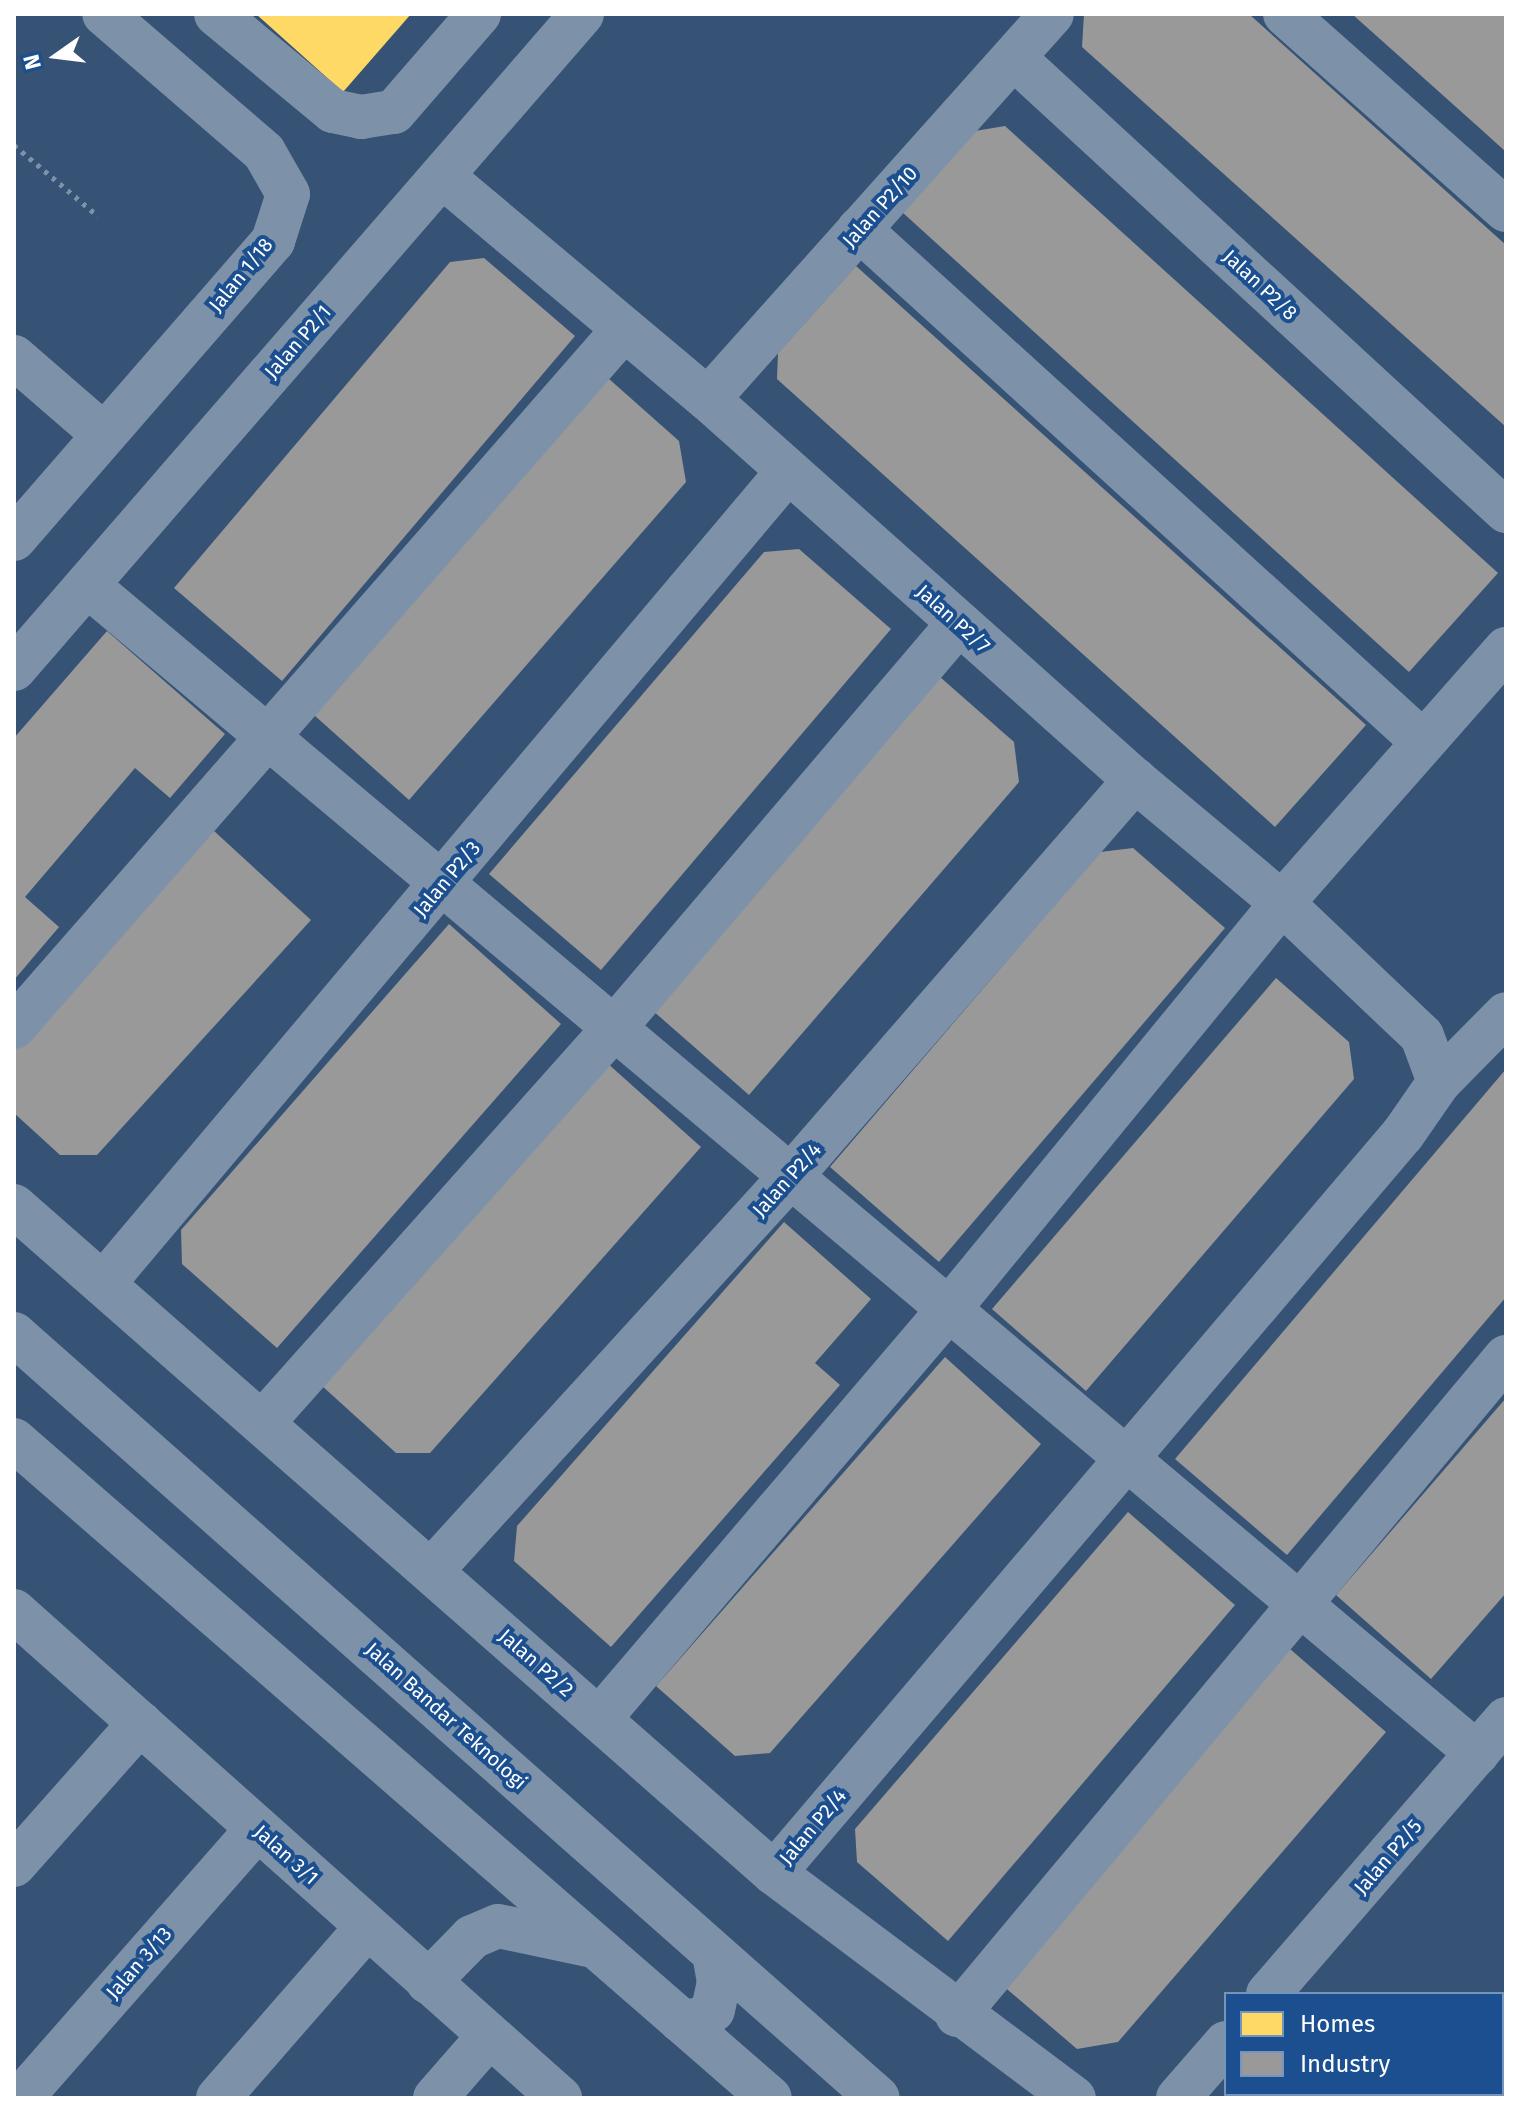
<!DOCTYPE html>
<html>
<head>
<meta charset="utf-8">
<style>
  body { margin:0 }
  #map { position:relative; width:1520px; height:2112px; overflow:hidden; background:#365274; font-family:"Fira Sans",sans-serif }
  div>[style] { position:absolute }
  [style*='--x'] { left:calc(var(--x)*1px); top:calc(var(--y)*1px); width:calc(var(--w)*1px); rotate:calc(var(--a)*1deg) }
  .homes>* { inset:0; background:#ffd966 }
  .industry>* { inset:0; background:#999 }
  .path>* { height:5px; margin-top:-2.5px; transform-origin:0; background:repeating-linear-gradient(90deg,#7d92a8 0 4px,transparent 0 10px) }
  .minor>* { height:44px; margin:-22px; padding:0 22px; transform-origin:22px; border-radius:22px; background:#7d92a8 }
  span { translate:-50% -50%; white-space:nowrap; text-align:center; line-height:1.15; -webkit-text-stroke:8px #1b4f8f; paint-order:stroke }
  .street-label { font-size:20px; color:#fff }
  .frame { position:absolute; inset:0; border:16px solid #fff; pointer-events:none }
  .legend { position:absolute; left:1224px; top:1992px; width:280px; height:104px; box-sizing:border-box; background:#1b4f8f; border:2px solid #7695bc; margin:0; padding:10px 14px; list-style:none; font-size:24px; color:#fff }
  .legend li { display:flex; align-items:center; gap:16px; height:40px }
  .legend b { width:40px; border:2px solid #7695bc }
  .north { position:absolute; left:16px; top:16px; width:80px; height:80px; -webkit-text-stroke:6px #1b4f8f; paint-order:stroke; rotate:256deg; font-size:22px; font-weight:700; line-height:32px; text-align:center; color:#fff }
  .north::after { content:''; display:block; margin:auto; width:28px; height:36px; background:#fff; clip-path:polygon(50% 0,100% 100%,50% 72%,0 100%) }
</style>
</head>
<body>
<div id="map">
  <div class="homes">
    <i style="clip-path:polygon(256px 14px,411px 14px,343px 92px)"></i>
  </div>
  <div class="industry">
    <i style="clip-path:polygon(1084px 14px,1249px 14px,1506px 245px,1506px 427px,1082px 47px)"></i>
    <i style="clip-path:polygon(1352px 14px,1506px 14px,1506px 152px,1484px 132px)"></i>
    <i style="clip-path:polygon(1005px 126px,1498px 573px,1409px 672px,902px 212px,975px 131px)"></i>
    <i style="clip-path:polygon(484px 258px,575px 336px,282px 681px,174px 588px,450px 262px)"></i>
    <i style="clip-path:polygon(856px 266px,1366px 725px,1275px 827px,777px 379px,778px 353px)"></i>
    <i style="clip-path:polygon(608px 378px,679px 441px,686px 482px,409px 800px,314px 715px)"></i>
    <i style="clip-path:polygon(799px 549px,891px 629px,601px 970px,489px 874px,764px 552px)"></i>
    <i style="clip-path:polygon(107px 631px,225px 734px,170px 798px,135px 768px,25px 897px,59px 927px,14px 980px,14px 738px)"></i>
    <i style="clip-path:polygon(940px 677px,1014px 742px,1019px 782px,749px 1095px,652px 1010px)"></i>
    <i style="clip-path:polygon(213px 830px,311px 920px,97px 1155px,60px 1155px,14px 1113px,14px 1049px)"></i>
    <i style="clip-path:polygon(1133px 848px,1225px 928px,939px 1262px,830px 1167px,1100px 852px)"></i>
    <i style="clip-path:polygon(449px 924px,561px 1024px,277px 1348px,182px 1264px,181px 1230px)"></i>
    <i style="clip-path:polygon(1276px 978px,1349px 1042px,1354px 1079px,1086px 1391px,992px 1309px)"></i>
    <i style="clip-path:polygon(606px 1062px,701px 1147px,430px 1453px,396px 1453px,321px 1385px)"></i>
    <i style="clip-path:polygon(1506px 1069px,1506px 1297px,1287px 1555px,1175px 1459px)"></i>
    <i style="clip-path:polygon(784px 1222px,871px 1299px,815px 1363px,840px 1385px,611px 1647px,514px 1561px,517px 1526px)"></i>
    <i style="clip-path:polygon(945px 1357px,1041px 1444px,770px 1753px,735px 1756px,656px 1686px)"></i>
    <i style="clip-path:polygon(1506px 1398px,1506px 1593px,1431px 1679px,1336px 1595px)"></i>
    <i style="clip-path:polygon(1128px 1512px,1235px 1605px,948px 1941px,857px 1862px,855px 1829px)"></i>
    <i style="clip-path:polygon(1290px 1649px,1386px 1732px,1118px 2042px,1077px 2049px,1001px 1984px)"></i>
  </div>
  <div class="path">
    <i style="--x:14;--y:145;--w:110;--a:40.2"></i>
  </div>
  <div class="minor">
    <i style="--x:216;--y:14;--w:152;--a:39.7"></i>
    <i style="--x:333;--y:111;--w:29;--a:12"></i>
    <i style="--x:361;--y:117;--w:33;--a:-9"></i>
    <i style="--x:394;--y:112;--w:130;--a:-49.1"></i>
    <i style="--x:1285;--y:14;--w:295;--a:41.6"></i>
    <i style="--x:1014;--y:58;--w:669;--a:42.64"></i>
    <i style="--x:442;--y:176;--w:347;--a:40"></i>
    <i style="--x:708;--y:399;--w:572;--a:41.74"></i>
    <i style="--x:1135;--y:780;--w:192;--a:39.9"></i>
    <i style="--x:1282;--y:903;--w:193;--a:43.5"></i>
    <i style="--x:1422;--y:1036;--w:49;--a:69.7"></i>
    <i style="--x:859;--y:229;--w:762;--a:42.29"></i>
    <i style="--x:14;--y:357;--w:119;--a:40.9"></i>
    <i style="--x:708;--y:399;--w:516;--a:-48.22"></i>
    <i style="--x:14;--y:539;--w:395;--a:-49"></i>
    <i style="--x:273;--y:241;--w:49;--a:-72.3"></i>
    <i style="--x:288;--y:194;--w:48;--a:-119.7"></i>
    <i style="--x:264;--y:152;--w:211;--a:-139.2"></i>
    <i style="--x:87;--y:585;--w:1816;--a:40.04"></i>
    <i style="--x:14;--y:669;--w:867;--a:-49.07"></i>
    <i style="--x:14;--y:1027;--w:926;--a:-48.85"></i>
    <i style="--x:14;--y:1206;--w:1011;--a:41.27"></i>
    <i style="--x:774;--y:1873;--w:375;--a:36.9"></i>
    <i style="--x:103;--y:1284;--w:1063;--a:-49.88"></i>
    <i style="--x:14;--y:1334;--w:1153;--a:41.49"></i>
    <i style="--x:263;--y:1422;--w:529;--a:-48.29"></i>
    <i style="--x:615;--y:1027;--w:529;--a:-49.6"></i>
    <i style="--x:14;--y:1440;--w:1002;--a:41.04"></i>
    <i style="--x:431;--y:1571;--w:534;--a:-47.65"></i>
    <i style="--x:791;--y:1176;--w:525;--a:-49.02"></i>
    <i style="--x:14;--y:1611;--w:732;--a:41.73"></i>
    <i style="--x:599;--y:1719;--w:539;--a:-49.51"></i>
    <i style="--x:949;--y:1309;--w:525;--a:-50.64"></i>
    <i style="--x:1282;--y:903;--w:339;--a:-48.6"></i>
    <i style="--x:14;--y:1865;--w:190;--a:-48.4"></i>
    <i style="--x:774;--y:1873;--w:970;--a:-49.6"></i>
    <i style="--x:1403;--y:1134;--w:63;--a:-55.3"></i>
    <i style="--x:1439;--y:1082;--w:95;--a:-45.4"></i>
    <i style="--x:428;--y:1982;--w:63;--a:-45.6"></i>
    <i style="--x:472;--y:1937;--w:28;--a:-23"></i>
    <i style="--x:498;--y:1926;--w:92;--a:11.9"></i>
    <i style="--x:1268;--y:1994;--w:364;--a:-49.1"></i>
    <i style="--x:957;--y:2015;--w:857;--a:-50.16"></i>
    <i style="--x:681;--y:2021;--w:19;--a:-3"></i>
    <i style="--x:700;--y:2020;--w:16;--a:-38"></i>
    <i style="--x:713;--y:2010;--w:29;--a:-78"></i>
    <i style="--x:719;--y:1982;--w:28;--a:-100"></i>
    <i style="--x:21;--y:2098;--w:358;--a:-48.7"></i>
    <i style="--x:218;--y:2098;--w:227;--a:-48.9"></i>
    <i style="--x:435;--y:2098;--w:82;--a:-48.9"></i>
    <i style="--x:1178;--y:2098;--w:73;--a:-48.9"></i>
  </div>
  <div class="street-label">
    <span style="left:880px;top:207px;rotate:-48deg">Jalan P2/10</span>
    <span style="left:241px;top:275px;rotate:-51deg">Jalan 1/18</span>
    <span style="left:1260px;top:285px;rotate:43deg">Jalan P2/8</span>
    <span style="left:298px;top:342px;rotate:-49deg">Jalan P2/1</span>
    <span style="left:953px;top:619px;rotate:42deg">Jalan P2/7</span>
    <span style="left:447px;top:879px;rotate:-50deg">Jalan P2/3</span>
    <span style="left:787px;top:1180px;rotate:-48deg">Jalan P2/4</span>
    <span style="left:536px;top:1663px;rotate:41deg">Jalan P2/2</span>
    <span style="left:446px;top:1716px;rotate:42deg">Jalan Bandar Teknologi</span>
    <span style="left:813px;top:1827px;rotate:-50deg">Jalan P2/4</span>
    <span style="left:286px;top:1855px;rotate:42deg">Jalan 3/1</span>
    <span style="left:1388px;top:1857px;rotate:-49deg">Jalan P2/5</span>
    <span style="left:139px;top:1963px;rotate:-49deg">Jalan 3/13</span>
  </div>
  <div class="frame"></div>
  <ul class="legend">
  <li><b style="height:22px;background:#ffd966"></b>Homes</li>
  <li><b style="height:22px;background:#999"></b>Industry</li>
  </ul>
  <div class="north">N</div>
</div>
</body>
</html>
